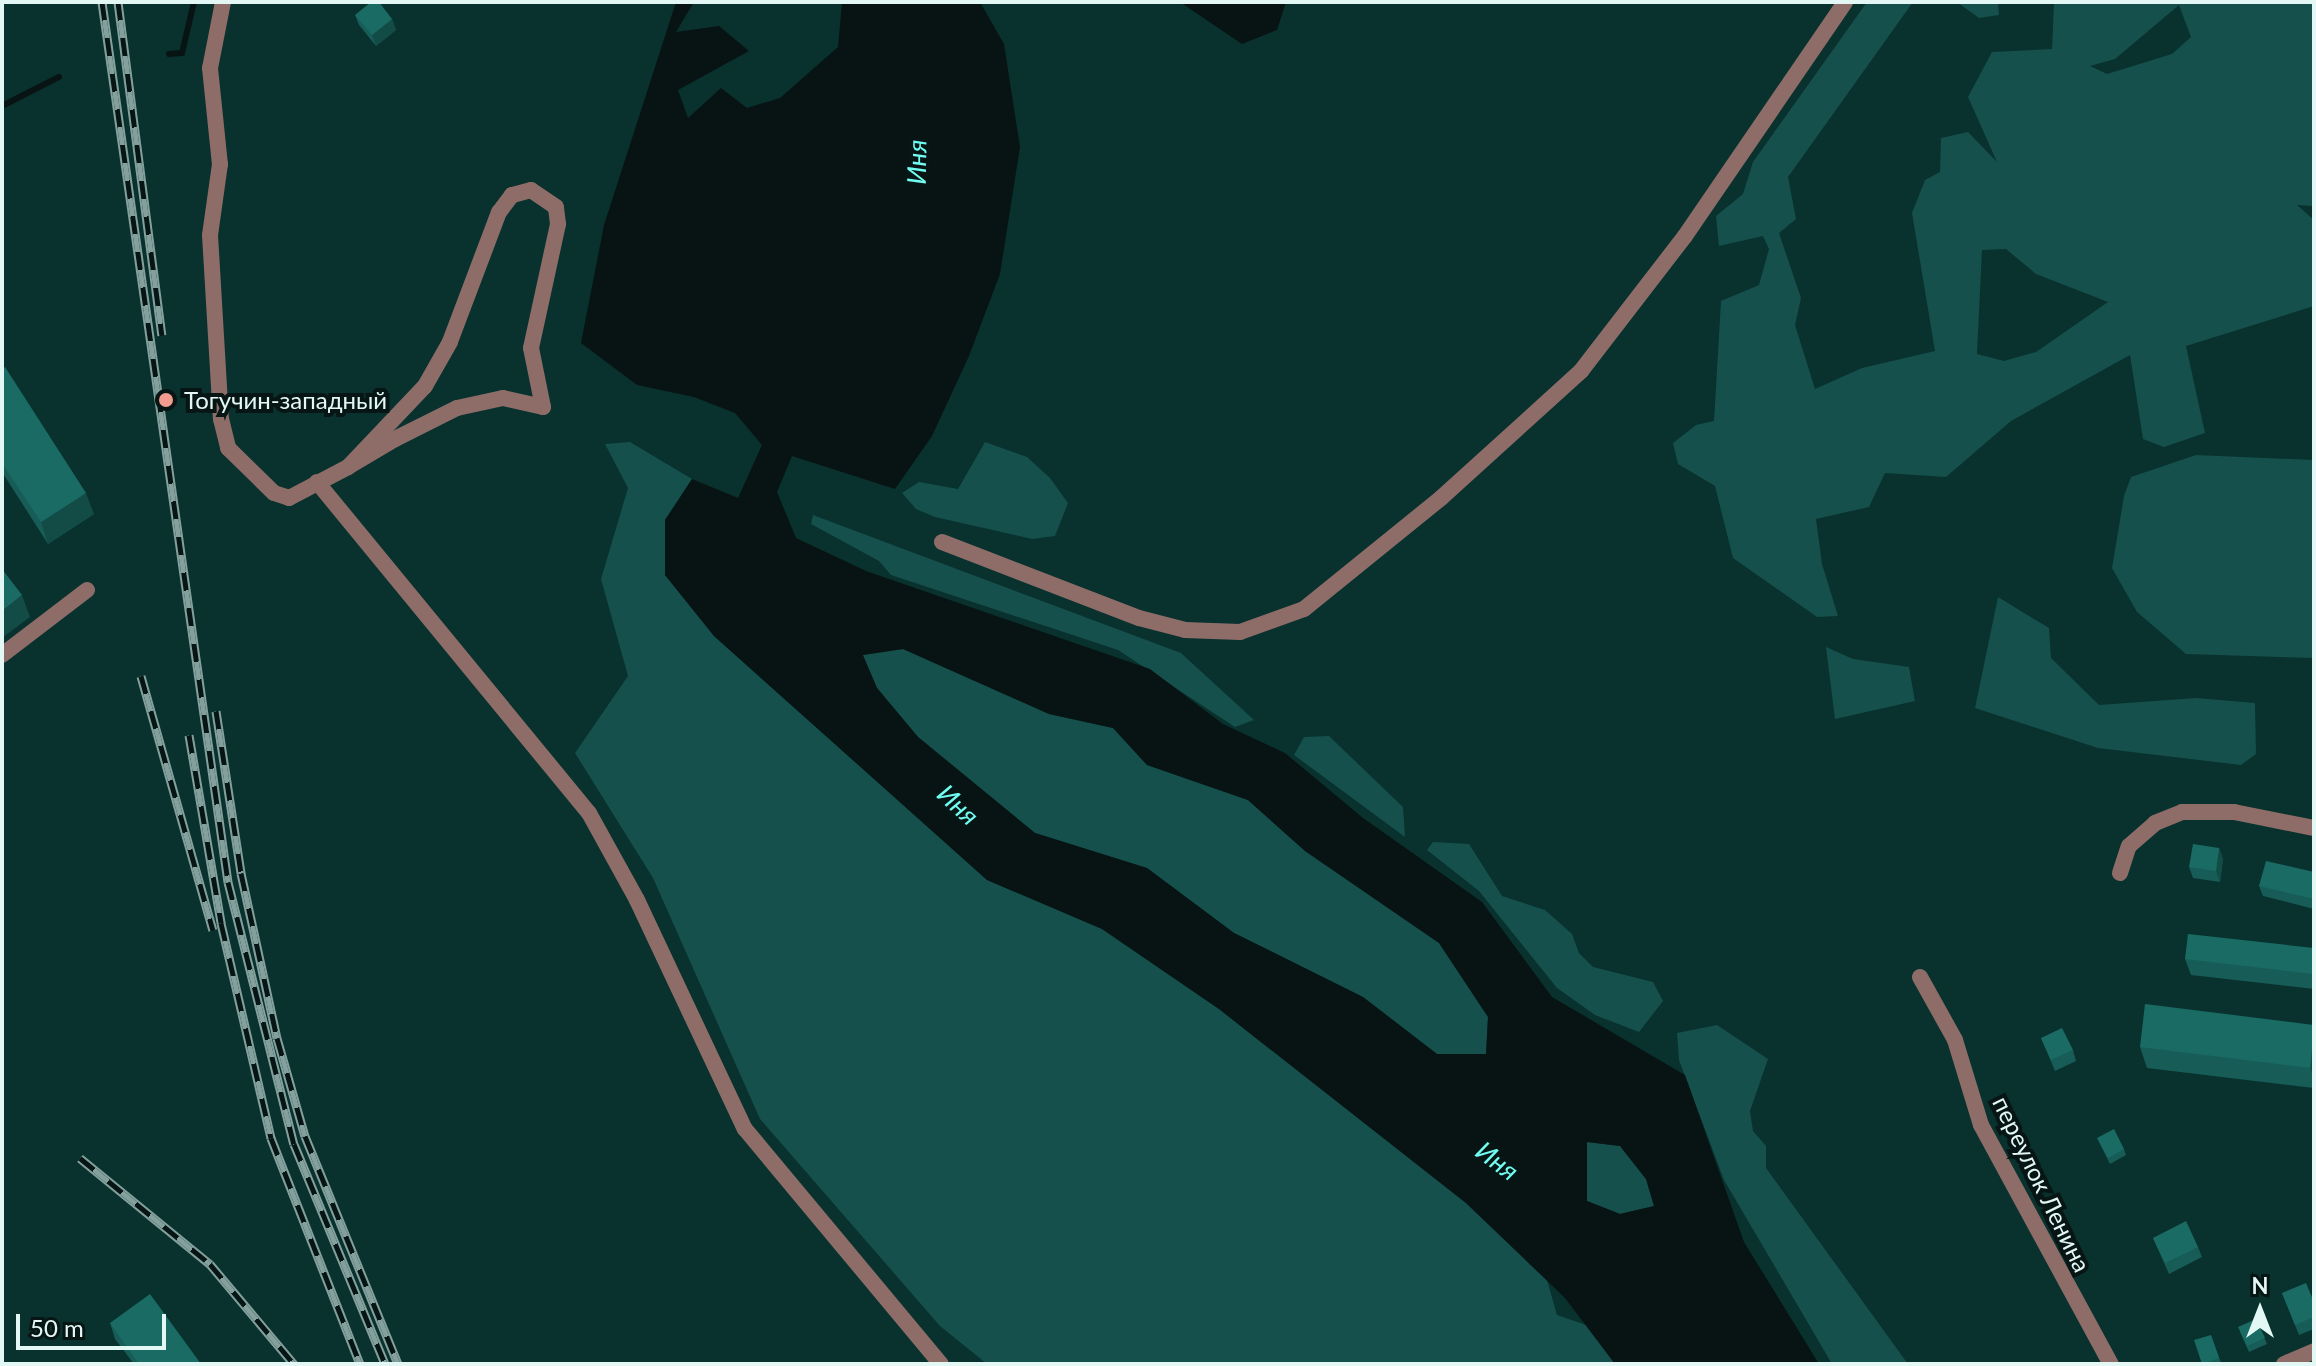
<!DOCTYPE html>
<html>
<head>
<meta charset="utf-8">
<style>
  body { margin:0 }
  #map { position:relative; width:2316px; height:1366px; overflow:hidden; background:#09312e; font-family:Lato,sans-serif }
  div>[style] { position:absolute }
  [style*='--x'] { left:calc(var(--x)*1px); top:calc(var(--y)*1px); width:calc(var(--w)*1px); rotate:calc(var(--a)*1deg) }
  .green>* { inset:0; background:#15504c }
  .water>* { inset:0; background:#081413 }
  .stream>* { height:6px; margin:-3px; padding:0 3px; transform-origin:3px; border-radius:3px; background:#081413 }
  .minor>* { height:16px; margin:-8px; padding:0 8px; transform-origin:8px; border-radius:8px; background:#8e6d69 }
  .rail>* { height:9px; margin-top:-4.5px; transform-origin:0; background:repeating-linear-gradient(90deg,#071615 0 18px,#83a09d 0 36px); box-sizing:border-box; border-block:2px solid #83a09d }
  .wall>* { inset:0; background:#175c57 }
  .shaded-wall>* { inset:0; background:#134b47 }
  .building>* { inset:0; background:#1b6b65 }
  .dots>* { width:22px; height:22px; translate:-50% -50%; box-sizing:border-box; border:4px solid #071615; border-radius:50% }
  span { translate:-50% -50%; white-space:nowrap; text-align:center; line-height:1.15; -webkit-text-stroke:8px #071615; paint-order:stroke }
  .poi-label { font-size:24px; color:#e3f8f5 }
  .left { translate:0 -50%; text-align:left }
  .street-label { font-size:24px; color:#e3f8f5 }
  .water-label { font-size:26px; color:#72fff3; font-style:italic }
  .frame { position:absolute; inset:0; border:4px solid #e3f8f5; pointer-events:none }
  .north { position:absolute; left:2220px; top:1270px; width:80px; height:80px; -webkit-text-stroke:6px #071615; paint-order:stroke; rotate:0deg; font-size:22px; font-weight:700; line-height:32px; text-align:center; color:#e3f8f5 }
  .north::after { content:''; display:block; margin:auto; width:28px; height:36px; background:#e3f8f5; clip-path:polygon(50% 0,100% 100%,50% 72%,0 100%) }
  .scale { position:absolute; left:16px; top:1314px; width:150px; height:36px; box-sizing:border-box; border:4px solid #e3f8f5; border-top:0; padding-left:10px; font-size:24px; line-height:28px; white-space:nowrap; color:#e3f8f5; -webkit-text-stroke:6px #071615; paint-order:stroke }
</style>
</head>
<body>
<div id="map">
  <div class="green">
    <i style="clip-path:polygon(evenodd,1867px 2px,1913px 2px,1788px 177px,1796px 219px,1779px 233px,1801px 298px,1795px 325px,1815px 389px,1862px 368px,1935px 351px,1912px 213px,1925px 180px,1940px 172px,1941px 138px,1968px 132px,1997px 162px,1968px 97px,1992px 52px,2052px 49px,2054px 2px,2314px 2px,2314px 206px,2297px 205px,2314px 220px,2314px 306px,2186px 346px,2205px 433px,2164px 447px,2143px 439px,2130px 355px,2011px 421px,1946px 477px,1885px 473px,1869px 507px,1816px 519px,1822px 564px,1838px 616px,1817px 617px,1733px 558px,1715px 486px,1678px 464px,1673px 443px,1696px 425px,1714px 421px,1721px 301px,1759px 285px,1769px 249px,1763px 236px,1719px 246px,1716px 216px,1743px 194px,1753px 162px,1867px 2px,2179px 5px,2191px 37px,2172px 54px,2107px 74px,2090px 66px,2115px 59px,2179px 5px,1867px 2px,2006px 249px,2036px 274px,2108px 302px,2036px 352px,2004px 361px,1977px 354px,1982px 250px,2006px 249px)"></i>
    <i style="clip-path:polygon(1957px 2px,1998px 2px,1999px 15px,1979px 18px)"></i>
    <i style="clip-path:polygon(630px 442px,692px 479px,665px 520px,665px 575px,714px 636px,987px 880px,1102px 929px,1219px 1009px,1466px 1203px,1547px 1280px,1557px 1315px,1586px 1325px,1615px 1364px,987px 1364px,940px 1326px,760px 1119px,653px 878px,575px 753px,628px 676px,601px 579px,628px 488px,605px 444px)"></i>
    <i style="clip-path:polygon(985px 442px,1027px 457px,1050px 478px,1068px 503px,1055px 536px,1032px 539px,935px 517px,916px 509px,902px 493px,919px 482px,958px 489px)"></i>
    <i style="clip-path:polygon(2196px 455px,2314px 460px,2314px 658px,2186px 654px,2137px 612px,2112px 568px,2124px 496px,2131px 477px)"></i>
    <i style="clip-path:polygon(813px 515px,1181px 653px,1254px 720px,1235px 727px,1118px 650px,891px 575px,879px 561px,811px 524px)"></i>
    <i style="clip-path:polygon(1998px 597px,2049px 628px,2051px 658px,2099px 705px,2196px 698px,2255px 703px,2256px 754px,2241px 765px,2098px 748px,1975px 708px)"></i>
    <i style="clip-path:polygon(1826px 647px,1853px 659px,1909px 667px,1915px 701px,1835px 719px)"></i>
    <i style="clip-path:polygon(903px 649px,1049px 714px,1113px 728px,1147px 765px,1248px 800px,1305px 851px,1439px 943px,1488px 1017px,1486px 1054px,1437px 1054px,1363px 997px,1234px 933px,1147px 868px,1035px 833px,918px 737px,877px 688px,862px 655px)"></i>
    <i style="clip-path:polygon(1329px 736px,1403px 807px,1405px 837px,1294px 755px,1304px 737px)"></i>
    <i style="clip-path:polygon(1433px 842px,1469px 844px,1502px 896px,1545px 910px,1572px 934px,1579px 953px,1593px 967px,1653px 982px,1663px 1001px,1639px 1032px,1595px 1015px,1557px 988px,1479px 891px,1427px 850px)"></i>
    <i style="clip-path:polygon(1717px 1025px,1768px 1059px,1750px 1111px,1753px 1131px,1766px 1146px,1766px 1168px,1908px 1364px,1832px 1364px,1724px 1180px,1679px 1060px,1677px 1033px)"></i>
    <i style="clip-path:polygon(1587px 1142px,1620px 1146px,1646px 1179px,1654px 1206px,1620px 1214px,1587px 1201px)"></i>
  </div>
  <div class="water">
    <i style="clip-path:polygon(evenodd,676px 2px,694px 2px,676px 32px,719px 26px,749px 51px,678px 90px,688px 118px,721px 88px,747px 108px,780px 98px,838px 47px,842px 2px,980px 2px,1004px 44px,1020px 147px,1000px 274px,969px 356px,932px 436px,895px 489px,792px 456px,777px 492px,796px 538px,866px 571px,1150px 669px,1223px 724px,1285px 753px,1363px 818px,1482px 902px,1552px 997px,1685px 1075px,1744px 1242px,1819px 1364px,1615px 1364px,1565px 1298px,1466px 1203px,1219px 1009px,1102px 929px,987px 880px,714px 636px,665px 575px,665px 520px,692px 479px,738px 498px,762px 445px,735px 413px,694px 397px,637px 385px,581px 343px,604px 225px,676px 2px,903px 649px,1049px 714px,1113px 728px,1147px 765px,1248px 800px,1305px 851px,1439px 943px,1488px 1017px,1486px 1054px,1437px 1054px,1363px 997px,1234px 933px,1147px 868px,1035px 833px,918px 737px,877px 688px,863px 655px,903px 649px,676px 2px,1587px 1142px,1620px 1146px,1646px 1179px,1654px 1206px,1620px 1214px,1587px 1201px,1587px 1142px)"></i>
    <i style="clip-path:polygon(1180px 2px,1286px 2px,1277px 30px,1242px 44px)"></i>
  </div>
  <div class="stream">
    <i style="--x:169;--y:54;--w:13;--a:-4"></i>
    <i style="--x:182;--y:53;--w:52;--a:-76.8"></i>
    <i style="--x:2;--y:106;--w:64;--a:-27"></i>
  </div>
  <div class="minor">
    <i style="--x:223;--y:2;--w:67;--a:101.1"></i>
    <i style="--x:210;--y:68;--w:97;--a:84.1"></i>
    <i style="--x:220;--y:164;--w:72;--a:98"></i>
    <i style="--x:210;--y:235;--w:184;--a:86.6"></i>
    <i style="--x:221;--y:419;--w:30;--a:76"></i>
    <i style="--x:228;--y:448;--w:64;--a:44.4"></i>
    <i style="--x:274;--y:493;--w:16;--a:18"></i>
    <i style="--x:289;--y:498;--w:67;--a:-27.7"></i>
    <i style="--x:348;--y:467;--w:55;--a:-30.8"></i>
    <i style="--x:395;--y:439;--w:69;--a:-26.6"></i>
    <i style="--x:457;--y:408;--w:47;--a:-12.3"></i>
    <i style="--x:503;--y:398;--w:41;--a:12.7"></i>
    <i style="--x:543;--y:407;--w:60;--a:-101.5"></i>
    <i style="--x:531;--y:348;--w:127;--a:-77.7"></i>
    <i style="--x:558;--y:224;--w:17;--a:-97"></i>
    <i style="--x:556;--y:207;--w:30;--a:-146"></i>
    <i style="--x:531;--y:190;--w:20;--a:165"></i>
    <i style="--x:512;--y:195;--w:21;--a:127"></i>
    <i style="--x:499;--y:212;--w:139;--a:110.7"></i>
    <i style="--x:450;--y:342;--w:51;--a:119.6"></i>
    <i style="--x:425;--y:386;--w:112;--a:133.5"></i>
    <i style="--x:317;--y:482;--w:428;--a:50.6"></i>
    <i style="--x:589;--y:813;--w:99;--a:61.1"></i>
    <i style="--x:637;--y:900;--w:253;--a:64.8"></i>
    <i style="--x:745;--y:1129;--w:306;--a:50.2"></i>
    <i style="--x:942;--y:542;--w:211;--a:21.1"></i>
    <i style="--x:1139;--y:618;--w:48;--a:14.6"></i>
    <i style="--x:1185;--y:630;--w:55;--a:2.1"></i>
    <i style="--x:1240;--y:632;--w:68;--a:-19.8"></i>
    <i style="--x:1304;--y:609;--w:176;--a:-39"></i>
    <i style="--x:1441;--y:498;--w:189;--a:-42.2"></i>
    <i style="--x:1581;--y:371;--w:170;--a:-52.4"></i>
    <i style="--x:1685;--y:236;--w:283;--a:-55.6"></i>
    <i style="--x:2;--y:655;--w:107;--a:-37.4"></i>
    <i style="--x:2120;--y:873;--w:28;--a:-72"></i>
    <i style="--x:2129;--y:846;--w:35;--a:-41"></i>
    <i style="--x:2155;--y:823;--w:29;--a:-22"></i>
    <i style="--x:2182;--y:812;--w:52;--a:0"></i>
    <i style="--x:2234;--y:812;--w:82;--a:11.3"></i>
    <i style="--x:1920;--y:977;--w:72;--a:60.9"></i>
    <i style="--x:1955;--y:1040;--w:89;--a:73"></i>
    <i style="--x:1981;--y:1125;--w:272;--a:61.5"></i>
    <i style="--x:2284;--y:1364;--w:33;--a:-23"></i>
  </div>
  <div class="rail">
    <i style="--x:102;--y:2;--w:889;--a:81.85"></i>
    <i style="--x:228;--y:882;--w:270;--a:75.9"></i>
    <i style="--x:294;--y:1144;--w:238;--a:67.5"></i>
    <i style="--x:118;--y:2;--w:336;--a:82.5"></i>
    <i style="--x:141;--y:676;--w:264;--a:74.2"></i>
    <i style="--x:216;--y:711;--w:164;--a:81.2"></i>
    <i style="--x:241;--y:873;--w:169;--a:77.7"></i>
    <i style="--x:277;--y:1038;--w:102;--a:74.1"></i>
    <i style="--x:305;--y:1136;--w:246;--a:67.8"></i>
    <i style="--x:189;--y:735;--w:191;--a:80.3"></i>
    <i style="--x:221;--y:923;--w:221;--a:76.9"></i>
    <i style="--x:271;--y:1138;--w:243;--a:68.5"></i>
    <i style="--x:80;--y:1158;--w:168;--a:39.2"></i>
    <i style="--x:210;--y:1264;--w:131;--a:50"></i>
  </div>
  <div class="wall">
    <i style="clip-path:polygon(355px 15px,392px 19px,396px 30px,376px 46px,359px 25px)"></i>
    <i style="clip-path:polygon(2px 369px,94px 514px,48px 544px,2px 472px)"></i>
    <i style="clip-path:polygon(2219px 848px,2223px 859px,2220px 882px,2193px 878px,2189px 867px)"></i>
    <i style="clip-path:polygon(2314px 872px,2314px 909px,2263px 896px,2259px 886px)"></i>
    <i style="clip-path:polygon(2314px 948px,2314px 989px,2191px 975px,2185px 959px)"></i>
    <i style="clip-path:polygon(2314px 1025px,2314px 1088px,2147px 1068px,2140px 1047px)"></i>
    <i style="clip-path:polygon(2041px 1038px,2073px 1050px,2076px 1061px,2055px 1071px)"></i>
    <i style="clip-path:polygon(2097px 1138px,2124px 1149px,2126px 1155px,2110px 1164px)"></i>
    <i style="clip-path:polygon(2153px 1238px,2198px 1247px,2202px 1257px,2169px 1274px)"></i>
    <i style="clip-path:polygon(2282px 1293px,2314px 1302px,2314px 1329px,2299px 1335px)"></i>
    <i style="clip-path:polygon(2256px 1319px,2267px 1344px,2249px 1352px,2240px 1332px)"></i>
    <i style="clip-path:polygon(110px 1323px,201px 1364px,134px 1364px,115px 1339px)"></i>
    <i style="clip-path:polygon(2211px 1335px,2221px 1363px,2202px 1364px)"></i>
  </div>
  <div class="shaded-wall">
    <i style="clip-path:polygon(392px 19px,396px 30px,376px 46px,372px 35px)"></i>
    <i style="clip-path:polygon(86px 493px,94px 514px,48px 544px,41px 522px)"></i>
    <i style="clip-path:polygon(22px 595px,30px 617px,2px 638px,2px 611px)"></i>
    <i style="clip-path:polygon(2219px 848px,2223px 859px,2220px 882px,2216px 871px)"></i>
    <i style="clip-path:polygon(2314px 1036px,2314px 1079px,2310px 1068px)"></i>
  </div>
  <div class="building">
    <i style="clip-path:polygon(371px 2px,379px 2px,392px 19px,372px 35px,355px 15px)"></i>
    <i style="clip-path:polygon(5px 367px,86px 493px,41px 522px,2px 463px,2px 369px)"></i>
    <i style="clip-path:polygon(2px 569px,22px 595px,2px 611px)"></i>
    <i style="clip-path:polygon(2193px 844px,2219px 848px,2216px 871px,2189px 867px)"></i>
    <i style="clip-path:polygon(2266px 861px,2314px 872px,2314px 899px,2259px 886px)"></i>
    <i style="clip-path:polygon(2188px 934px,2314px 948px,2314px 974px,2185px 959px)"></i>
    <i style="clip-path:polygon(2145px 1004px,2314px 1025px,2310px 1068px,2140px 1047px)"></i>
    <i style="clip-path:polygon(2062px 1028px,2073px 1050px,2051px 1060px,2041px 1038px)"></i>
    <i style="clip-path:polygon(2114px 1129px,2124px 1149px,2108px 1158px,2097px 1138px)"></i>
    <i style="clip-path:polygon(2186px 1221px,2198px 1247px,2165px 1263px,2153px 1238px)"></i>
    <i style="clip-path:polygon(2306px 1283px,2314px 1302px,2314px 1317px,2295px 1325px,2282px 1293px)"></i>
    <i style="clip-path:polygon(150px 1294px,201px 1364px,139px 1364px,110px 1323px)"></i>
    <i style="clip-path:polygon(2256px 1319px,2265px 1338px,2247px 1346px,2238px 1327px)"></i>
    <i style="clip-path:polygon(2211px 1335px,2219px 1358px,2202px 1364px,2194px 1340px)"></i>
  </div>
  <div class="dots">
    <i style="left:166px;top:400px;background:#f59c90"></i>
  </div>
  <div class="poi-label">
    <span class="left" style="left:184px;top:400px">Тогучин-западный</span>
  </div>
  <div class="street-label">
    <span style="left:2042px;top:1184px;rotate:64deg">переулок Ленина</span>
  </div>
  <div class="water-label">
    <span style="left:917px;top:162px;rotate:-89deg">Иня</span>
    <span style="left:958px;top:805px;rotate:43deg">Иня</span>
    <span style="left:1497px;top:1161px;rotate:37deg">Иня</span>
  </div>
  <div class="frame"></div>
  <div class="north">N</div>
  <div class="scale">50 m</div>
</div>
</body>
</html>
